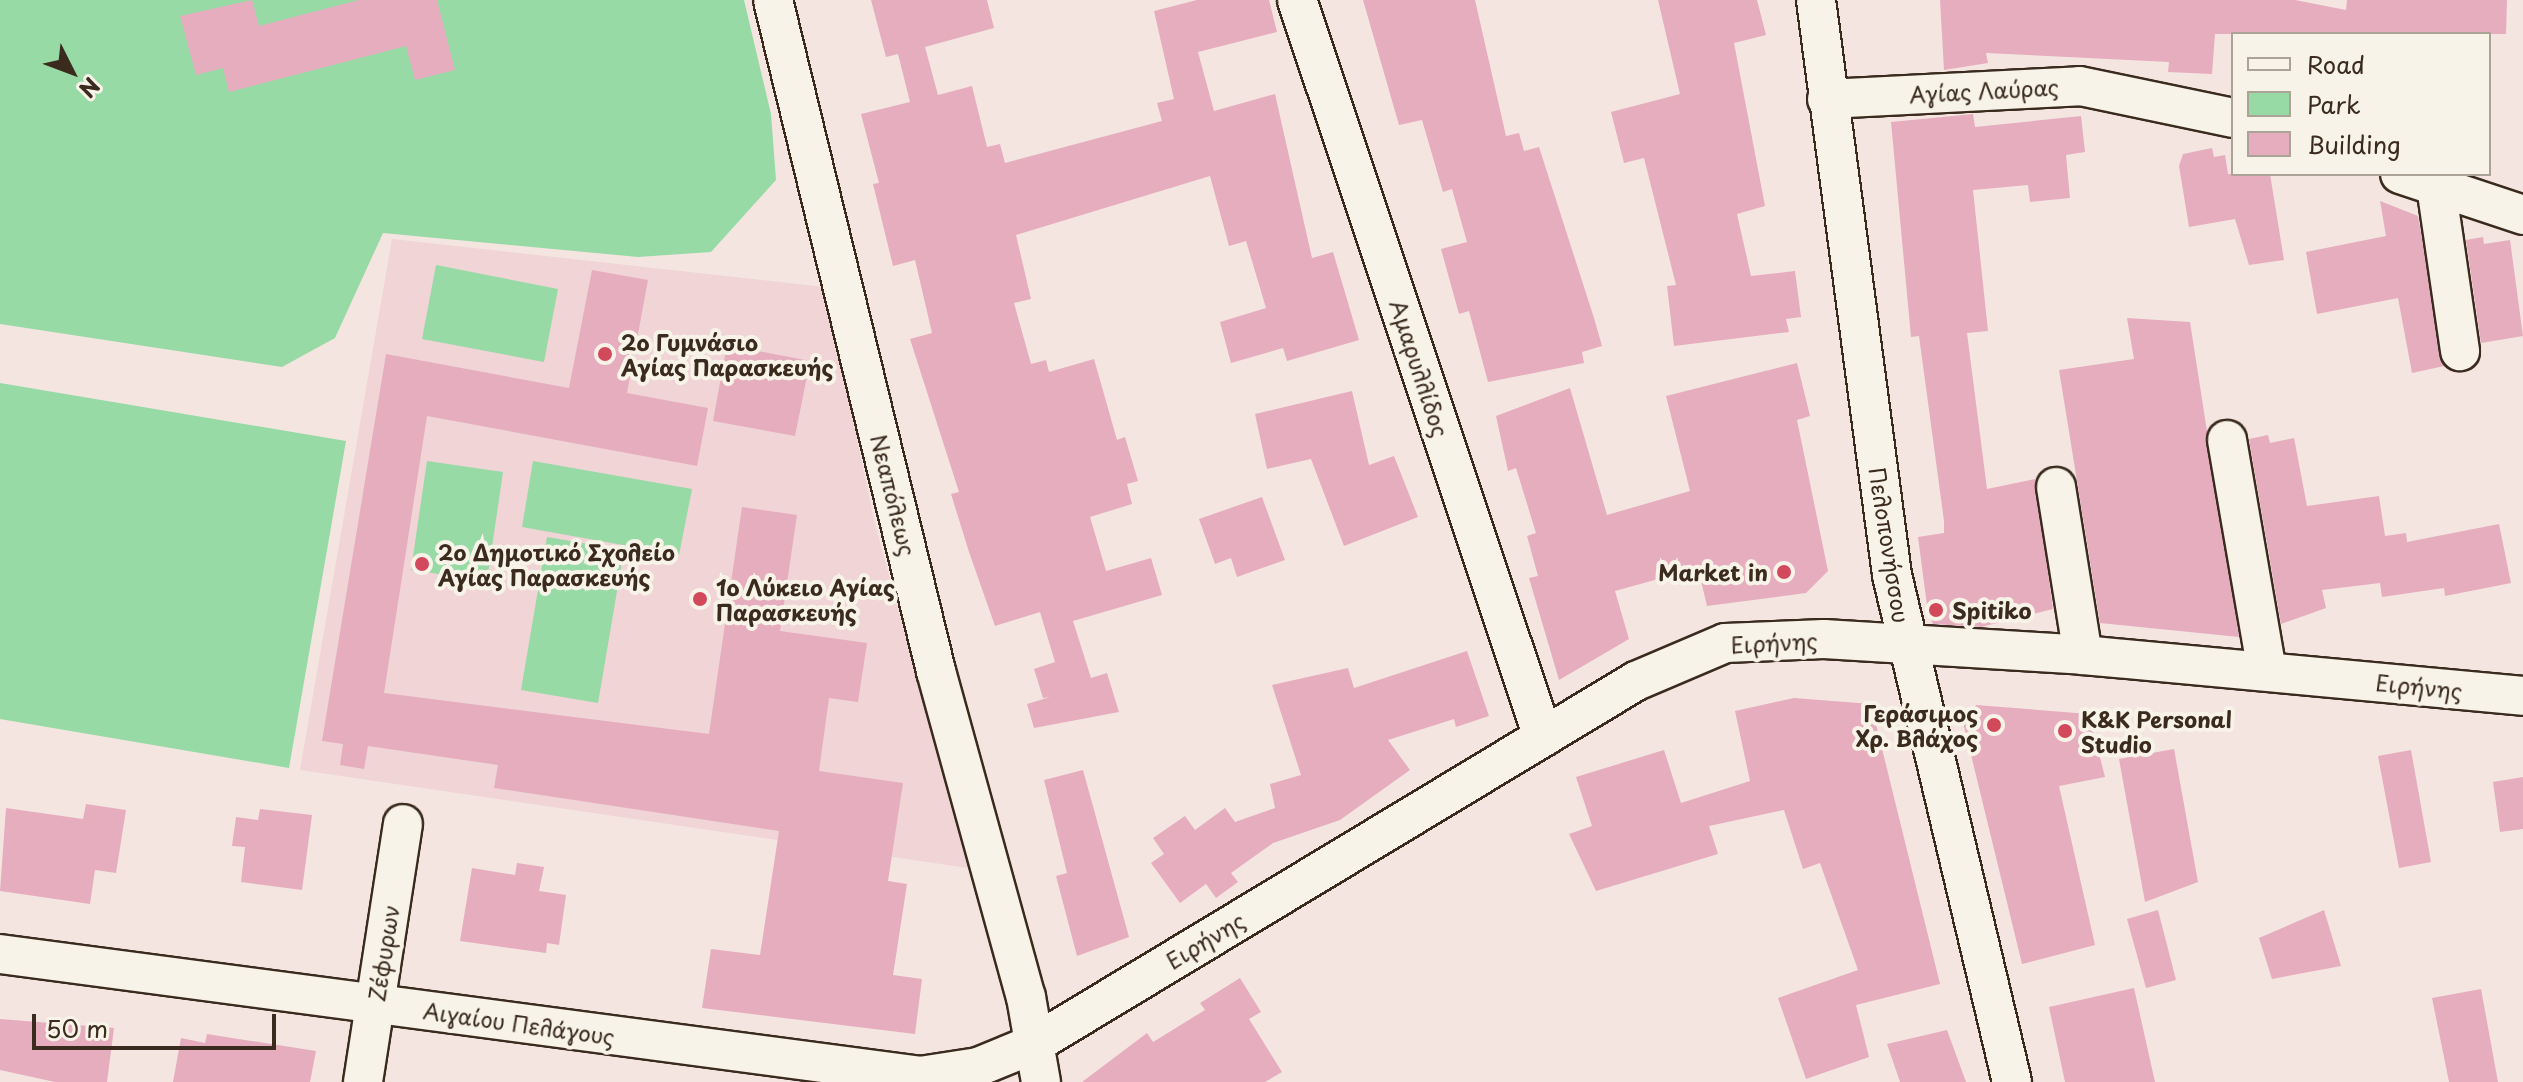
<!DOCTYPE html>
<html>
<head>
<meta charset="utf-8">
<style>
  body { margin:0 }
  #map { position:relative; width:2523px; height:1082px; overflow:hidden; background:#f4e5e0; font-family:"Playpen Sans",sans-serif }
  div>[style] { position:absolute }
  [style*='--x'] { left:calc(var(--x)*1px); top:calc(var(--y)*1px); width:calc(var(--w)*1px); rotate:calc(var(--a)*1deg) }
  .built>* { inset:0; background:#f0d4d6 }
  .green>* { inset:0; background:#97daa6 }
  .building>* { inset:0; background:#e6adbf }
  .roads { filter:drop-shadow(2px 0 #3b2a1e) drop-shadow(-2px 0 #3b2a1e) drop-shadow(0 2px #3b2a1e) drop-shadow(0 -2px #3b2a1e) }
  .minor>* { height:38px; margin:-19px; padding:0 19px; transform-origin:19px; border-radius:19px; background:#f7f3e8 }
  .dots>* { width:22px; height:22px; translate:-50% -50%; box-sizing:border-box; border:4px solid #f7f3e8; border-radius:50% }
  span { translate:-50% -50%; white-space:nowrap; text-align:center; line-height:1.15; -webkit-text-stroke:8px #f7f3e8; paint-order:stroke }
  .street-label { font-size:22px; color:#3b2a1e }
  .poi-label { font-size:22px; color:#3b2a1e; font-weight:700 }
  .left { translate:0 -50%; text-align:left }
  .right { translate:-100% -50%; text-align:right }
  .legend { position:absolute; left:2231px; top:32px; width:260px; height:144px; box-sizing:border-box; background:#f7f3e8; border:2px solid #aca397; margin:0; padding:10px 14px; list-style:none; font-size:24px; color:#3b2a1e }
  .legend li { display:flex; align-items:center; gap:16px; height:40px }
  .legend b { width:40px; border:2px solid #aca397 }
  .north { position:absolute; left:32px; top:32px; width:80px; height:80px; -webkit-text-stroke:6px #f7f3e8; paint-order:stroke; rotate:132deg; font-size:22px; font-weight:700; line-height:32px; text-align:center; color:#3b2a1e }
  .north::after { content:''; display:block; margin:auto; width:28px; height:36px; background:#3b2a1e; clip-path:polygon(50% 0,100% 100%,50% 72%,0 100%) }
  .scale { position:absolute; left:32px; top:1014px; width:244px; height:36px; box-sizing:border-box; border:4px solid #3b2a1e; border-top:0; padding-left:10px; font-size:24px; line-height:28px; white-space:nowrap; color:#3b2a1e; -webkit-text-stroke:6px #f7f3e8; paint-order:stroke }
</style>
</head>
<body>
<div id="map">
  <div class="built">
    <i style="clip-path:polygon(392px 239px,825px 287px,874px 520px,968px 868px,300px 770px)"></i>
  </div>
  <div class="green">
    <i style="clip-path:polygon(0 0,744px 0,771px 114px,776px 180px,711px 252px,638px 257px,383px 233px,335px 338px,282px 367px,0 324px)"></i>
    <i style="clip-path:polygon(436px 265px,558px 289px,544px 362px,422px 339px)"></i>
    <i style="clip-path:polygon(0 383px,346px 441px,289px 768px,0 719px)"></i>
    <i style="clip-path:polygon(427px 461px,503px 472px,487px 581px,411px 570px)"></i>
    <i style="clip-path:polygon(533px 461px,692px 489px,679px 555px,522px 527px)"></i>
    <i style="clip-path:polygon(547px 537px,624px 550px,598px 703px,521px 690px)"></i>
  </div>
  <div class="building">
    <i style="clip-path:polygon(252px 0,259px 26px,359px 0,437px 0,455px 70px,415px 80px,406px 46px,229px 92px,223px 68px,196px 75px,180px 16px)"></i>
    <i style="clip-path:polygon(871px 0,987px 0,994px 28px,925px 47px,938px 95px,972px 86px,987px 147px,1000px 144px,1005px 163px,1162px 121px,1157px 103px,1174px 99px,1154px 11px,1197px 0,1269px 0,1277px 32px,1198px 52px,1214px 111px,1275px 94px,1312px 258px,1333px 252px,1359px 340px,1287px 361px,1283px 348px,1231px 363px,1220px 322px,1266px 308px,1246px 241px,1229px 246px,1210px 176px,1016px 235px,1031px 299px,1014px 303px,1031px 364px,1046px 360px,1049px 372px,1094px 359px,1117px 440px,1125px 437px,1138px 481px,1127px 484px,1132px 504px,1090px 517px,1106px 571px,1151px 558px,1162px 595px,1073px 621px,1091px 678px,1107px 673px,1119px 712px,1034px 728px,1027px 704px,1050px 697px,1043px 698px,1034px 669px,1055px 662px,1040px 612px,995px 626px,969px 552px,951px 494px,959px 492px,910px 339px,932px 333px,915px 260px,893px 266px,873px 184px,879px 183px,861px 114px,910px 102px,898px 54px,886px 57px)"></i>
    <i style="clip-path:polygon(1363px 0,1475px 0,1506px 136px,1519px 133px,1524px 151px,1539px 147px,1594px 318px,1602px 346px,1582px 352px,1584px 363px,1488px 382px,1469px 311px,1459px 314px,1441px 249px,1467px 242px,1452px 189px,1443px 192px,1422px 120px,1399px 125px)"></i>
    <i style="clip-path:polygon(1658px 0,1757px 0,1766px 35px,1734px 43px,1765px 206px,1737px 214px,1751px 276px,1795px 271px,1801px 317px,1786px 319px,1789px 332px,1674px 346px,1667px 286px,1676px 285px,1644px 158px,1624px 163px,1611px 112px,1680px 94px)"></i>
    <i style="clip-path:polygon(1940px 0,2295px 0,2346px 10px,2347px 0,2507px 0,2506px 34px,2215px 34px,2212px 74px,2168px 72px,2169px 62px,1986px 53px,1988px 63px,1944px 70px)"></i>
    <i style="clip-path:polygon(1973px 114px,1975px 127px,2081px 116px,2085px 152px,2066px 155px,2070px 198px,2030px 202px,2028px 185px,1973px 190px,1988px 331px,1967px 333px,1987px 489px,2035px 479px,2053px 609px,1981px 627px,1933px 624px,1928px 613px,1918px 537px,1944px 533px,1944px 521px,1919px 336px,1911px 337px,1891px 122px)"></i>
    <i style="clip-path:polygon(2212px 148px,2214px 157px,2225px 155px,2228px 174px,2270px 174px,2284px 260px,2249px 265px,2235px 219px,2189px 227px,2179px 166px,2183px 154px)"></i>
    <i style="clip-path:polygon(2380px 201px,2418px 216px,2444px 366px,2412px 373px,2398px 298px,2317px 314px,2306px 252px,2386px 236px)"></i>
    <i style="clip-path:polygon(2483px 237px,2484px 244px,2510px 240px,2523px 336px,2481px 343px,2466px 240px)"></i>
    <i style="clip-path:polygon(592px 270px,648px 280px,627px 393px,708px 408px,697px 466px,427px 416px,384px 693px,709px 734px,742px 507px,797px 515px,780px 631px,867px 643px,858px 702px,829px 698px,819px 771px,903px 783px,888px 881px,907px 884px,893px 975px,922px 979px,915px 1034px,702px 1008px,711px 949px,760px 955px,779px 831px,494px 788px,498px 765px,368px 746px,364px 769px,340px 765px,343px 744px,322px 741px,386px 354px,569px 388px)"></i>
    <i style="clip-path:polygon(2127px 318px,2190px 322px,2239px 637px,2100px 623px,2059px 370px,2134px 359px)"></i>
    <i style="clip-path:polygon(727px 345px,810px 361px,795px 436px,713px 421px)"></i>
    <i style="clip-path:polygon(1797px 363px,1810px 416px,1797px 420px,1828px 571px,1806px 593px,1707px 606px,1698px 568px,1615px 591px,1629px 639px,1559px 680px,1529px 578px,1538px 576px,1527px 536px,1536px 533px,1516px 468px,1508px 471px,1496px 416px,1570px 388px,1607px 515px,1690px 491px,1666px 396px)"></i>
    <i style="clip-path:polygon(1352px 391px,1369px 465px,1394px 456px,1418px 517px,1344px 546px,1311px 459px,1267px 469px,1255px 414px)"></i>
    <i style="clip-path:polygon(2268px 435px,2270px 443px,2294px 438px,2307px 506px,2379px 496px,2385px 536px,2406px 533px,2407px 542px,2499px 524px,2511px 583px,2445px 596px,2444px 588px,2382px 597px,2380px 583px,2322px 590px,2326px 608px,2281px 624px,2249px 439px)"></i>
    <i style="clip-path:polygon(1262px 497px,1285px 560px,1237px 577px,1231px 558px,1215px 564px,1199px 519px)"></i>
    <i style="clip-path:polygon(1467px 651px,1489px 716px,1456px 727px,1454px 719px,1388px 740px,1410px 770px,1340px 820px,1273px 843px,1231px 873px,1238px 882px,1216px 898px,1206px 884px,1180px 903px,1151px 863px,1164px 854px,1153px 838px,1185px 816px,1195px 830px,1225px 808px,1235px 822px,1275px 808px,1270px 784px,1301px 775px,1272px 685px,1348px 668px,1354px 688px)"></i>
    <i style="clip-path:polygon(1794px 698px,1871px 704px,1940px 984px,1856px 1005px,1869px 1057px,1806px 1079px,1778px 998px,1858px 970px,1820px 863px,1803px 869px,1784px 810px,1709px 826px,1718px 854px,1596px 891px,1569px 834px,1592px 826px,1576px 777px,1664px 750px,1681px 803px,1750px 781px,1735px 711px)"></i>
    <i style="clip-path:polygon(1976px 705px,2089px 714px,2105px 777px,2059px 786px,2095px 945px,2022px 964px,1963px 722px)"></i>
    <i style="clip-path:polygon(2174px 749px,2198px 882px,2145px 902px,2119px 759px)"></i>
    <i style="clip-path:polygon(2411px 750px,2431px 862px,2399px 868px,2378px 756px)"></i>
    <i style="clip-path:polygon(1083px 770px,1129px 937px,1077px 956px,1056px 876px,1067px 873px,1044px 780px)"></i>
    <i style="clip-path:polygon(2523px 777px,2523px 829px,2500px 832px,2493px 782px)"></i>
    <i style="clip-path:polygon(86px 804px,126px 810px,116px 873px,95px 870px,90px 904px,0 891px,6px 808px,83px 819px)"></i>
    <i style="clip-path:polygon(260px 809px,312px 815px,302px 890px,241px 882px,245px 847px,232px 846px,236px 817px,258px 820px)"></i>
    <i style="clip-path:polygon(517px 863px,544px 867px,539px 891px,566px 895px,559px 945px,547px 943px,546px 953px,460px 941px,472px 868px,515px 875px)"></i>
    <i style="clip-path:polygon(2158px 910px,2176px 980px,2146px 988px,2127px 919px)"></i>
    <i style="clip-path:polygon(2324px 910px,2341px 966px,2272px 979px,2259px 938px)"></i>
    <i style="clip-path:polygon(1240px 978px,1261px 1012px,1249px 1019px,1282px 1072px,1265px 1082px,1082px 1082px,1147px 1033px,1153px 1042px,1205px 1010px,1200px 1003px)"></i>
    <i style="clip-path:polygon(2134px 988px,2155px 1082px,2065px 1082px,2049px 1007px)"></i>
    <i style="clip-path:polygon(2481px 989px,2498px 1082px,2449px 1082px,2432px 998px)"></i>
    <i style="clip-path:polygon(0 1019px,114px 1028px,107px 1082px,55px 1082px,0 1070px)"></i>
    <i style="clip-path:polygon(1947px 1030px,1966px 1082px,1900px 1082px,1887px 1044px)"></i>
    <i style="clip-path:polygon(207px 1034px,316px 1051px,310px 1082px,173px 1082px,181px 1038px,205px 1043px)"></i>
  </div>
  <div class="roads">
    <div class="minor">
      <i style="--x:773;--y:0;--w:691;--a:76.35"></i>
      <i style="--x:936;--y:671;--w:338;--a:74.6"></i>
      <i style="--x:1026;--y:997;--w:86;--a:80"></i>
      <i style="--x:1297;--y:0;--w:777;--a:71.54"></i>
      <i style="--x:1816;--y:0;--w:580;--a:82.47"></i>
      <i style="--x:1892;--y:575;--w:521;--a:76.68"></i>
      <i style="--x:1827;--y:99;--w:253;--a:-2.9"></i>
      <i style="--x:2080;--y:86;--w:156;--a:11.8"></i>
      <i style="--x:2400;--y:174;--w:130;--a:18.4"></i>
      <i style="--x:2436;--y:186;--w:167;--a:81.7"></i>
      <i style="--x:2227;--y:440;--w:234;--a:80.2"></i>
      <i style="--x:2056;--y:487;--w:170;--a:80.9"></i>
      <i style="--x:0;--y:954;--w:928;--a:7.55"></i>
      <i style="--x:920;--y:1076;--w:59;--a:-8.8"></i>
      <i style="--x:978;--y:1067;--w:61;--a:-22.3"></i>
      <i style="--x:1034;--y:1044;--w:703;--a:-31.09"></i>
      <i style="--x:1636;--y:681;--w:97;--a:-23.1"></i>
      <i style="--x:1725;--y:643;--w:99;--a:-2.3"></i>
      <i style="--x:1824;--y:639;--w:259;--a:3.5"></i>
      <i style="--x:2083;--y:655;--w:442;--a:5.3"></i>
      <i style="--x:363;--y:1082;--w:261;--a:-81.2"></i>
    </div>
  </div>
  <div class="dots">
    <i style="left:605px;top:354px;background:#d1495b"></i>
    <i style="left:422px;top:564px;background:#d1495b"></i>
    <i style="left:1784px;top:572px;background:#d1495b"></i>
    <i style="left:700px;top:599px;background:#d1495b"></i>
    <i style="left:1936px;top:610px;background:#d1495b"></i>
    <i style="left:1994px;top:725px;background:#d1495b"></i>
    <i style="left:2065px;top:731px;background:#d1495b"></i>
  </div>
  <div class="street-label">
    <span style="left:1984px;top:90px;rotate:-3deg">Αγίας Λαύρας</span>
    <span style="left:1420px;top:368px;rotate:72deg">Αμαρυλλίδος</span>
    <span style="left:894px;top:495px;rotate:76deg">Νεαπόλεως</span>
    <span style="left:1890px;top:545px;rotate:81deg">Πελοπονήσσου</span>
    <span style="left:1774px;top:642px;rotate:-3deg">Ειρήνης</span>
    <span style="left:2419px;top:686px;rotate:6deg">Ειρήνης</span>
    <span style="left:1205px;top:940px;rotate:-31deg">Ειρήνης</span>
    <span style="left:383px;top:953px;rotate:-81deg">Ζέφυρων</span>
    <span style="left:519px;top:1023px;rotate:8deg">Αιγαίου Πελάγους</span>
  </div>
  <div class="poi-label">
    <span class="left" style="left:621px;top:354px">2ο Γυμνάσιο<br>Αγίας Παρασκευής</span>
    <span class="left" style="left:438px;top:564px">2ο Δημοτικό Σχολείο<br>Αγίας Παρασκευής</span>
    <span class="right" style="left:1768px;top:572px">Market in</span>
    <span class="left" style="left:716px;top:599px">1ο Λύκειο Αγίας<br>Παρασκευής</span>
    <span class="left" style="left:1952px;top:610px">Spitiko</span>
    <span class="right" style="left:1978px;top:725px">Γεράσιμος<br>Χρ. Βλάχος</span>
    <span class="left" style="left:2081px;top:731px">K&amp;K Personal<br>Studio</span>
  </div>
  <ul class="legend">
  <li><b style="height:10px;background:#f7f3e8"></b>Road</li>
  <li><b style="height:22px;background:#97daa6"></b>Park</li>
  <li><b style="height:22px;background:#e6adbf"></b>Building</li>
  </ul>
  <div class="north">N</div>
  <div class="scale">50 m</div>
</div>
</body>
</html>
